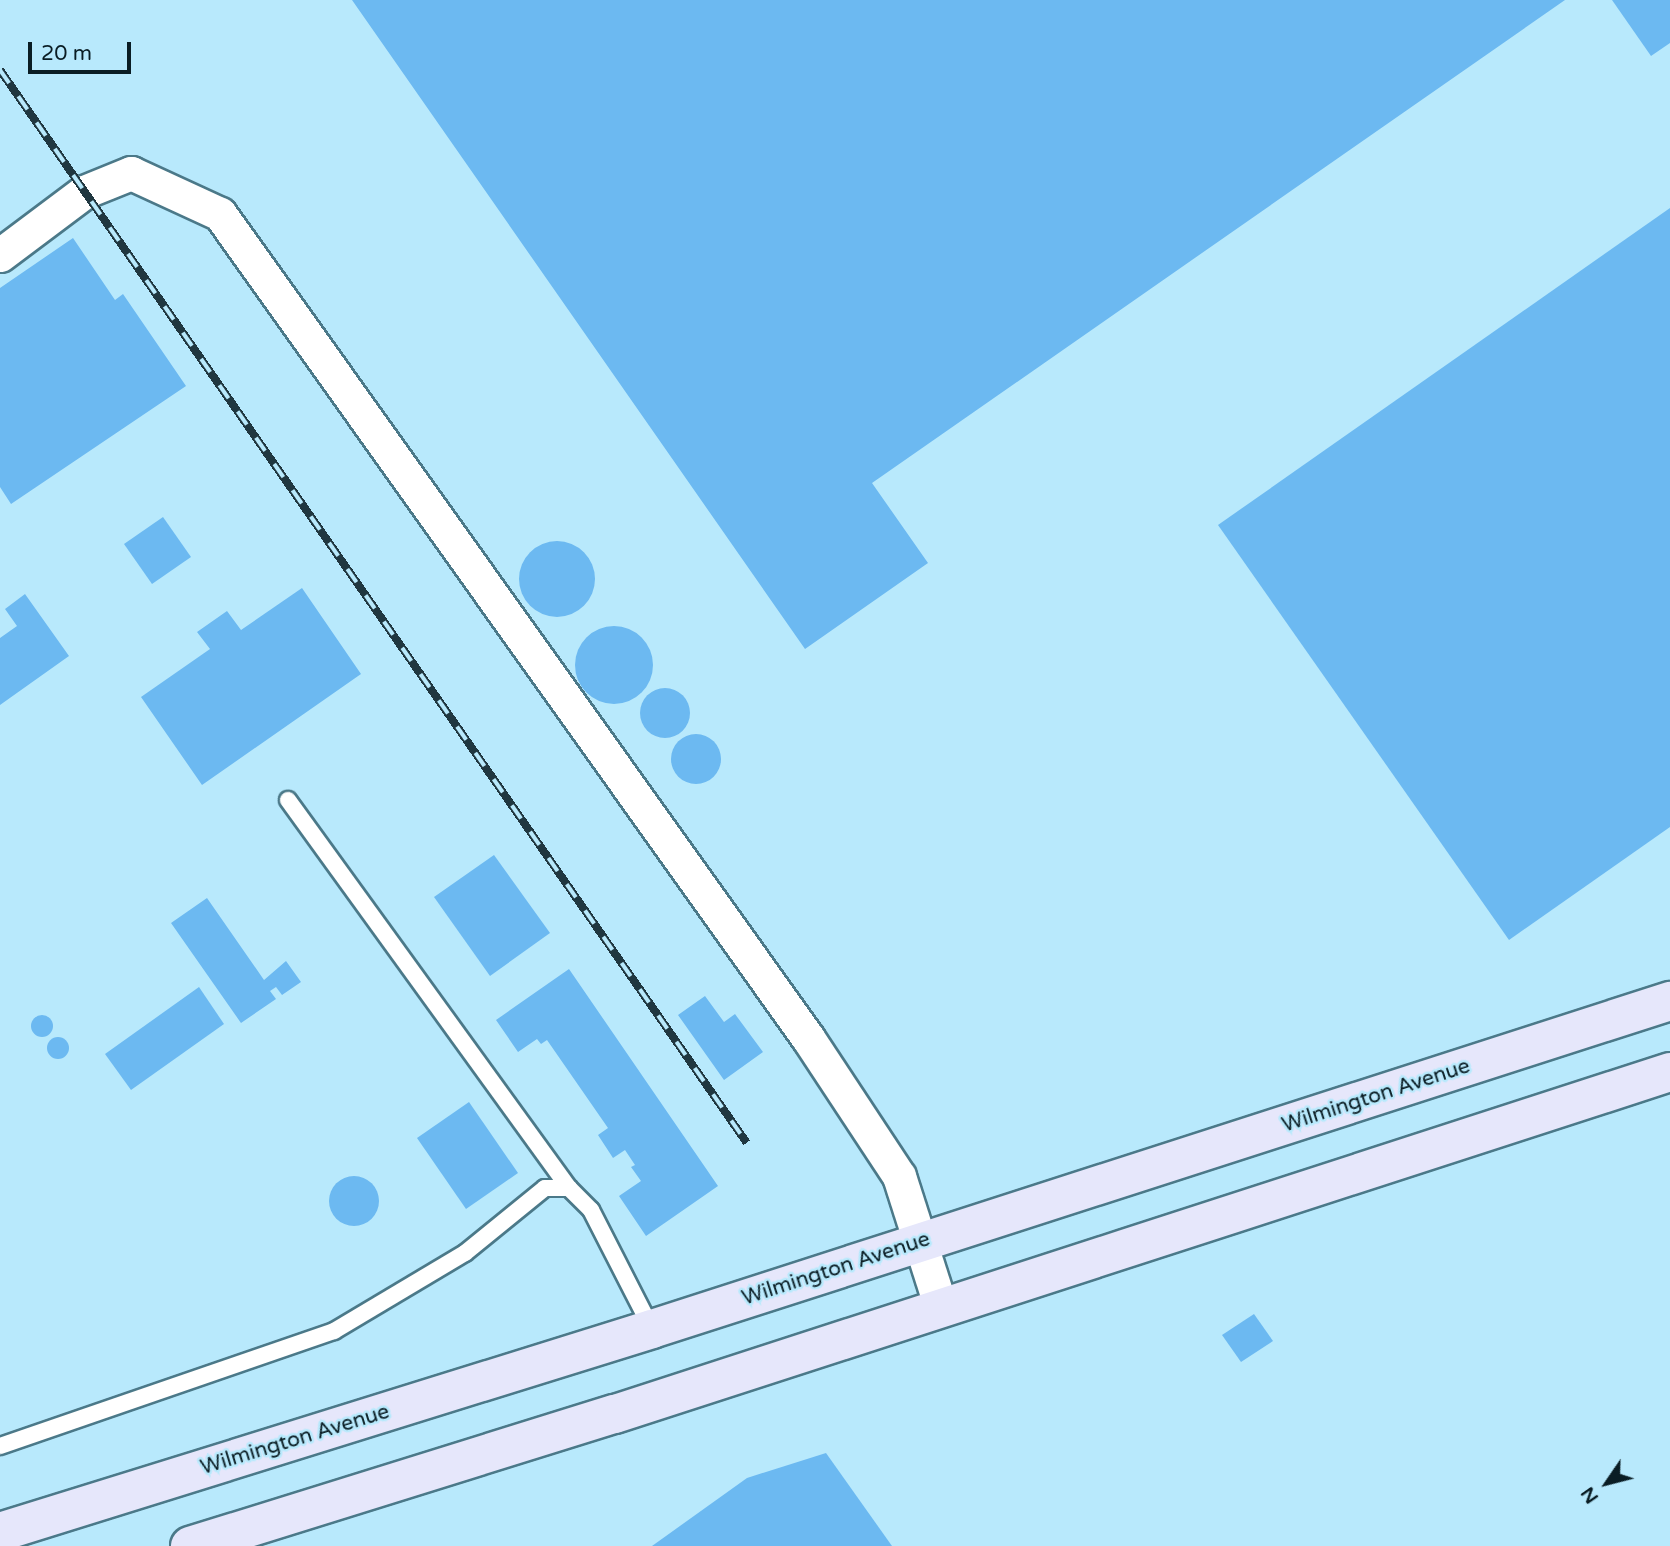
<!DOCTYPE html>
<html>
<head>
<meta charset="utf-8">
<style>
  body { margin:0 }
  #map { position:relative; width:1670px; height:1546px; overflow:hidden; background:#b8e9fc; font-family:"Varela Round",sans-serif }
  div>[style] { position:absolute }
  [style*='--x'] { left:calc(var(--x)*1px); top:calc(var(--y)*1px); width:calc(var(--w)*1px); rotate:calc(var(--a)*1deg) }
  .building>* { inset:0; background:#6cb9f1 }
  .round { border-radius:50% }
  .roads { filter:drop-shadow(2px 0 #4b7989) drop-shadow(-2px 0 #4b7989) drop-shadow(0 2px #4b7989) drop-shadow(0 -2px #4b7989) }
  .service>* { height:16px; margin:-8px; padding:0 8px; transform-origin:8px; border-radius:8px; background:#fff }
  .minor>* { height:33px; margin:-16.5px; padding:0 16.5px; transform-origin:16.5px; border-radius:16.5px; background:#fff }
  .secondary>* { height:38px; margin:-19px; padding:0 19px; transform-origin:19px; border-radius:19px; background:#e6e7fb }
  .rail>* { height:8px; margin-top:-4px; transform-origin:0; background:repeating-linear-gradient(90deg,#b8e9fc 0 16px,#203740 0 32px); box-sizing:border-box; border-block:2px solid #203740 }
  span { translate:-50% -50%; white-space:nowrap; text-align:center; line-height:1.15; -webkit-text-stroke:5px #b8e9fc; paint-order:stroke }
  .street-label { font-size:21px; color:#0a1d24 }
  .north { position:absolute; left:1572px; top:1448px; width:70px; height:70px; -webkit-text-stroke:5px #b8e9fc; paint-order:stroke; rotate:235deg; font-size:19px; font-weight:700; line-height:28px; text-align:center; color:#0a1d24 }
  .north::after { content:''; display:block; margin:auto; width:24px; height:32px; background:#0a1d24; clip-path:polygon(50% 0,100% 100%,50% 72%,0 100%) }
  .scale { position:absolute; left:28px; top:42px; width:103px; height:32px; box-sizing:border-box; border:4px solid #0a1d24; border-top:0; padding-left:9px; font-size:21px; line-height:24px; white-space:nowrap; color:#0a1d24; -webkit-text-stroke:5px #b8e9fc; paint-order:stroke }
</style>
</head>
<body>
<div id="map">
  <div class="building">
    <i style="clip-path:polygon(352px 0,1565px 0,872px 483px,928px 563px,805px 649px)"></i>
    <i style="clip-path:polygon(1612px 0,1670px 0,1670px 43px,1651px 56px)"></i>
    <i style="clip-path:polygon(1670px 208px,1670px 827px,1509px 940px,1218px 525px)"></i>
    <i style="clip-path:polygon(73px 238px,115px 300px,123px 294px,186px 386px,11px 504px,0 487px,0 288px)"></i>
    <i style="clip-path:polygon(163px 517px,191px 557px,152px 584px,124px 544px)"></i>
    <i class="round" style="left:519px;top:541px;width:76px;height:76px"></i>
    <i style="clip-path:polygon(302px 588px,361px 674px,202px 785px,141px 697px,210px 649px,197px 632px,227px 611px,241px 630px)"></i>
    <i style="clip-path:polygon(25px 594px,69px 656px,0 705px,0 638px,17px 626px,5px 609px)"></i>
    <i class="round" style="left:575px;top:626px;width:78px;height:78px"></i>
    <i class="round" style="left:640px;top:688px;width:50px;height:50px"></i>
    <i class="round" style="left:671px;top:734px;width:50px;height:50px"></i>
    <i style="clip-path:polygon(494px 855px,550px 933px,490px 976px,434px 897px)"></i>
    <i style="clip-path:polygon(207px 898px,264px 980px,286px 961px,301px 982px,282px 995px,276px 987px,270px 991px,276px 999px,241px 1023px,171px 923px)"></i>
    <i style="clip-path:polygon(569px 969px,718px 1186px,646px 1236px,619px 1196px,641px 1181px,631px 1167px,635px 1165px,625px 1150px,613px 1158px,598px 1135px,608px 1128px,547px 1040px,541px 1044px,537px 1039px,518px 1052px,496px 1020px)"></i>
    <i style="clip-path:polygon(199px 987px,224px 1024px,131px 1090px,105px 1054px)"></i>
    <i style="clip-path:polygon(705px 996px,724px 1022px,735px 1014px,763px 1052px,724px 1080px,678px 1015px)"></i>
    <i class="round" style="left:31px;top:1015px;width:22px;height:22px"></i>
    <i class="round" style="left:47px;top:1037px;width:22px;height:22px"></i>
    <i style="clip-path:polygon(469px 1102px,518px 1173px,466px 1209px,417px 1138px)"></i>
    <i class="round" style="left:329px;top:1176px;width:50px;height:50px"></i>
    <i style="clip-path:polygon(1254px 1314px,1273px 1341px,1241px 1362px,1222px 1335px)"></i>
    <i style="clip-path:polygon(826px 1453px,892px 1546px,652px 1546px,747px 1478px)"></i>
  </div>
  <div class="roads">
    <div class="service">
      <i style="--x:288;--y:800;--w:479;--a:54.1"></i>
      <i style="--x:0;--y:1446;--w:353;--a:-19"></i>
      <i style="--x:334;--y:1331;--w:152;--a:-30.8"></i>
      <i style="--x:465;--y:1253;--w:103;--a:-39.1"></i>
      <i style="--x:545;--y:1188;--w:24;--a:0"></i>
      <i style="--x:569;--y:1188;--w:31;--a:45"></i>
      <i style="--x:591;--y:1210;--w:134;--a:62.9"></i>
    </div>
    <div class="minor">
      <i style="--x:0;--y:255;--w:105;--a:-36.9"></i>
      <i style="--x:84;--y:192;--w:51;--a:-22"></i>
      <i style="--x:131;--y:173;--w:98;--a:24.7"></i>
      <i style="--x:220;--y:214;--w:1012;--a:54.49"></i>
      <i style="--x:808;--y:1038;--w:165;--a:56.6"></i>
      <i style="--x:899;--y:1176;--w:139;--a:72.3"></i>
    </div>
    <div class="secondary">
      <i style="--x:0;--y:1532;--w:683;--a:-17.29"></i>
      <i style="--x:652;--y:1329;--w:1070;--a:-17.86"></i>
      <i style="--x:190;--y:1546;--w:445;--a:-17.3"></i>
      <i style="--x:615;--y:1414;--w:1109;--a:-17.96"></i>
    </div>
  </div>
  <div class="rail">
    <i style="--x:0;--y:70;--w:1307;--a:55.16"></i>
  </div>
  <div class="street-label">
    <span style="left:1376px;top:1096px;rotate:-18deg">Wilmington Avenue</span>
    <span style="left:836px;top:1269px;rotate:-18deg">Wilmington Avenue</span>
    <span style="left:295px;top:1440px;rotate:-17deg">Wilmington Avenue</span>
  </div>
  <div class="north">N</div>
  <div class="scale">20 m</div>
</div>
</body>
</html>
